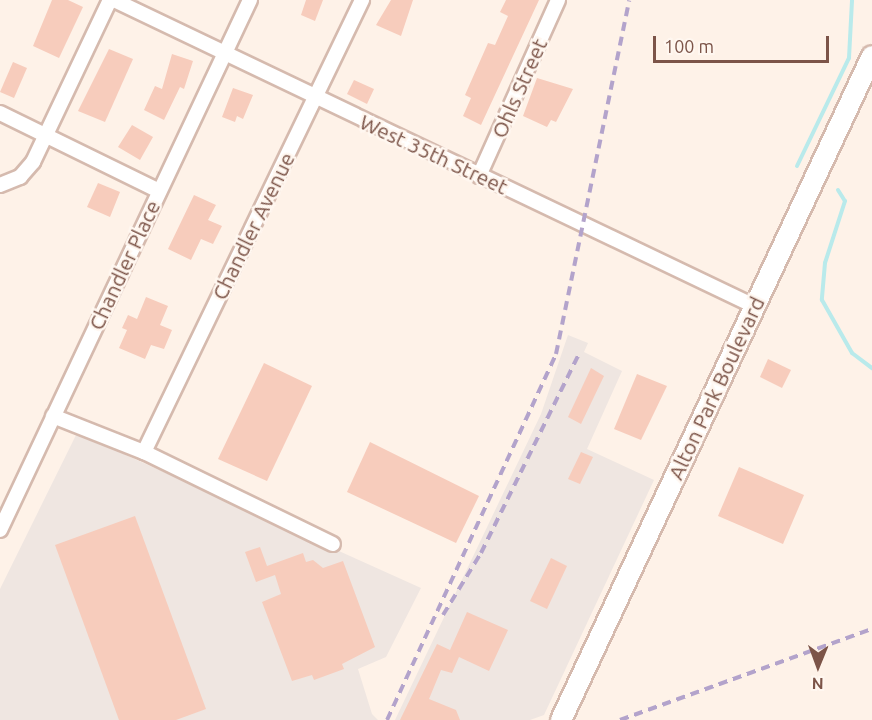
<!DOCTYPE html>
<html>
<head>
<meta charset="utf-8">
<style>
  body { margin:0 }
  #map { position:relative; width:872px; height:720px; overflow:hidden; background:#fef2e8; font-family:Ubuntu,sans-serif }
  div>[style] { position:absolute }
  [style*='--x'] { left:calc(var(--x)*1px); top:calc(var(--y)*1px); width:calc(var(--w)*1px); rotate:calc(var(--a)*1deg) }
  .industrial>* { inset:0; background:#efe6e1 }
  .stream>* { height:4px; margin:-2px; padding:0 2px; transform-origin:2px; border-radius:2px; background:#b9eaeb }
  .building>* { inset:0; background:#f7ccbc }
  .roads { filter:drop-shadow(2px 0 #d5baae) drop-shadow(-2px 0 #d5baae) drop-shadow(0 2px #d5baae) drop-shadow(0 -2px #d5baae) }
  .minor>* { height:14px; margin:-7px; padding:0 7px; transform-origin:7px; border-radius:7px; background:#fff }
  .secondary>* { height:20px; margin:-10px; padding:0 10px; transform-origin:10px; border-radius:10px; background:#fff }
  .rail>* { height:4px; margin-top:-2px; transform-origin:0; background:repeating-linear-gradient(90deg,#b3a3cb 0 9px,transparent 0 15px) }
  span { translate:-50% -50%; white-space:nowrap; text-align:center; line-height:1.15; -webkit-text-stroke:5px #fff7f0; paint-order:stroke }
  .street-label { font-size:21px; color:#7c5448 }
  .north { position:absolute; left:788px; top:636px; width:60px; height:60px; -webkit-text-stroke:4px #fff7f0; paint-order:stroke; rotate:181deg; font-size:16px; font-weight:700; line-height:24px; text-align:center; color:#7c5448 }
  .north::after { content:''; display:block; margin:auto; width:21px; height:27px; background:#7c5448; clip-path:polygon(50% 0,100% 100%,50% 72%,0 100%) }
  .scale { position:absolute; left:653px; top:36px; width:176px; height:27px; box-sizing:border-box; border:3px solid #7c5448; border-top:0; padding-left:8px; font-size:18px; line-height:21px; white-space:nowrap; color:#7c5448; -webkit-text-stroke:4px #fff7f0; paint-order:stroke }
</style>
</head>
<body>
<div id="map">
  <div class="industrial">
    <i style="clip-path:polygon(568px 335px,588px 343px,584px 352px,622px 371px,587px 449px,654px 480px,544px 715px,530px 720px,395px 720px,541px 414px)"></i>
    <i style="clip-path:polygon(77px 433px,421px 588px,386px 657px,358px 669px,372px 714px,378px 720px,0 720px,0 589px)"></i>
  </div>
  <div class="stream">
    <i style="--x:797;--y:166;--w:120;--a:-64.3"></i>
    <i style="--x:849;--y:58;--w:58;--a:-87"></i>
    <i style="--x:838;--y:190;--w:13;--a:58"></i>
    <i style="--x:845;--y:201;--w:65;--a:107.9"></i>
    <i style="--x:825;--y:263;--w:37;--a:95"></i>
    <i style="--x:822;--y:300;--w:61;--a:60.5"></i>
    <i style="--x:852;--y:353;--w:25;--a:37"></i>
  </div>
  <div class="building">
    <i style="clip-path:polygon(52px 0,68px 0,83px 7px,59px 58px,33px 46px)"></i>
    <i style="clip-path:polygon(306px 0,323px 0,315px 21px,301px 15px)"></i>
    <i style="clip-path:polygon(391px 0,413px 0,401px 36px,376px 25px)"></i>
    <i style="clip-path:polygon(506px 0,539px 0,481px 125px,463px 116px,471px 98px,465px 95px,488px 43px,495px 45px,508px 16px,500px 12px)"></i>
    <i style="clip-path:polygon(109px 49px,133px 59px,105px 122px,78px 111px)"></i>
    <i style="clip-path:polygon(172px 54px,193px 61px,184px 89px,180px 87px,164px 120px,144px 110px,155px 86px,162px 89px)"></i>
    <i style="clip-path:polygon(13px 62px,27px 68px,14px 98px,0 92px)"></i>
    <i style="clip-path:polygon(537px 78px,573px 89px,556px 122px,551px 120px,547px 127px,523px 116px)"></i>
    <i style="clip-path:polygon(354px 80px,374px 89px,367px 104px,347px 94px)"></i>
    <i style="clip-path:polygon(233px 88px,253px 95px,243px 119px,237px 116px,235px 122px,222px 117px)"></i>
    <i style="clip-path:polygon(132px 125px,153px 137px,140px 160px,118px 147px)"></i>
    <i style="clip-path:polygon(98px 183px,120px 192px,110px 217px,87px 207px)"></i>
    <i style="clip-path:polygon(194px 195px,216px 205px,208px 220px,222px 226px,213px 244px,201px 239px,191px 260px,168px 249px)"></i>
    <i style="clip-path:polygon(146px 297px,168px 306px,160px 325px,172px 330px,164px 349px,151px 345px,145px 359px,119px 348px,127px 330px,122px 328px,128px 315px,137px 319px)"></i>
    <i style="clip-path:polygon(768px 359px,791px 370px,782px 388px,760px 377px)"></i>
    <i style="clip-path:polygon(264px 363px,312px 386px,267px 481px,218px 459px)"></i>
    <i style="clip-path:polygon(591px 368px,604px 376px,581px 424px,568px 417px)"></i>
    <i style="clip-path:polygon(637px 374px,667px 386px,641px 440px,614px 429px)"></i>
    <i style="clip-path:polygon(370px 442px,479px 496px,456px 543px,347px 492px)"></i>
    <i style="clip-path:polygon(581px 452px,593px 457px,580px 484px,568px 479px)"></i>
    <i style="clip-path:polygon(739px 467px,804px 495px,783px 544px,718px 516px)"></i>
    <i style="clip-path:polygon(135px 516px,206px 709px,176px 720px,119px 720px,55px 545px)"></i>
    <i style="clip-path:polygon(260px 547px,267px 566px,303px 553px,306px 562px,313px 560px,323px 568px,343px 561px,375px 647px,342px 664px,344px 669px,314px 680px,312px 675px,292px 681px,262px 602px,281px 594px,275px 575px,256px 582px,245px 552px)"></i>
    <i style="clip-path:polygon(551px 558px,567px 566px,547px 609px,530px 601px)"></i>
    <i style="clip-path:polygon(467px 612px,508px 630px,489px 671px,459px 657px,452px 673px,441px 670px,429px 699px,456px 710px,460px 720px,400px 720px,437px 644px,450px 650px)"></i>
  </div>
  <div class="roads">
    <div class="minor">
      <i style="--x:114;--y:0;--w:709;--a:25.55"></i>
      <i style="--x:0;--y:113;--w:177;--a:26.1"></i>
      <i style="--x:479;--y:176;--w:193;--a:-65.8"></i>
      <i style="--x:0;--y:185;--w:22;--a:-22"></i>
      <i style="--x:20;--y:177;--w:20;--a:-49"></i>
      <i style="--x:33;--y:162;--w:179;--a:-64.6"></i>
      <i style="--x:53;--y:416;--w:98;--a:21.6"></i>
      <i style="--x:144;--y:452;--w:210;--a:26"></i>
      <i style="--x:144;--y:452;--w:502;--a:-64.25"></i>
      <i style="--x:0;--y:530;--w:586;--a:-64.75"></i>
    </div>
    <div class="secondary">
      <i style="--x:561;--y:720;--w:733;--a:-64.9"></i>
    </div>
  </div>
  <div class="rail">
    <i style="--x:443;--y:615;--w:73;--a:-58.5"></i>
    <i style="--x:481;--y:553;--w:220;--a:-63.8"></i>
    <i style="--x:387;--y:720;--w:403;--a:-65.2"></i>
    <i style="--x:556;--y:354;--w:361;--a:-78.3"></i>
    <i style="--x:620;--y:720;--w:268;--a:-19.9"></i>
  </div>
  <div class="street-label">
    <span style="left:519px;top:88px;rotate:-66deg">Ohls Street</span>
    <span style="left:434px;top:154px;rotate:25deg">West 35th Street</span>
    <span style="left:253px;top:226px;rotate:-64deg">Chandler Avenue</span>
    <span style="left:124px;top:265px;rotate:-65deg">Chandler Place</span>
    <span style="left:716px;top:388px;rotate:-65deg">Alton Park Boulevard</span>
  </div>
  <div class="north">N</div>
  <div class="scale">100 m</div>
</div>
</body>
</html>
